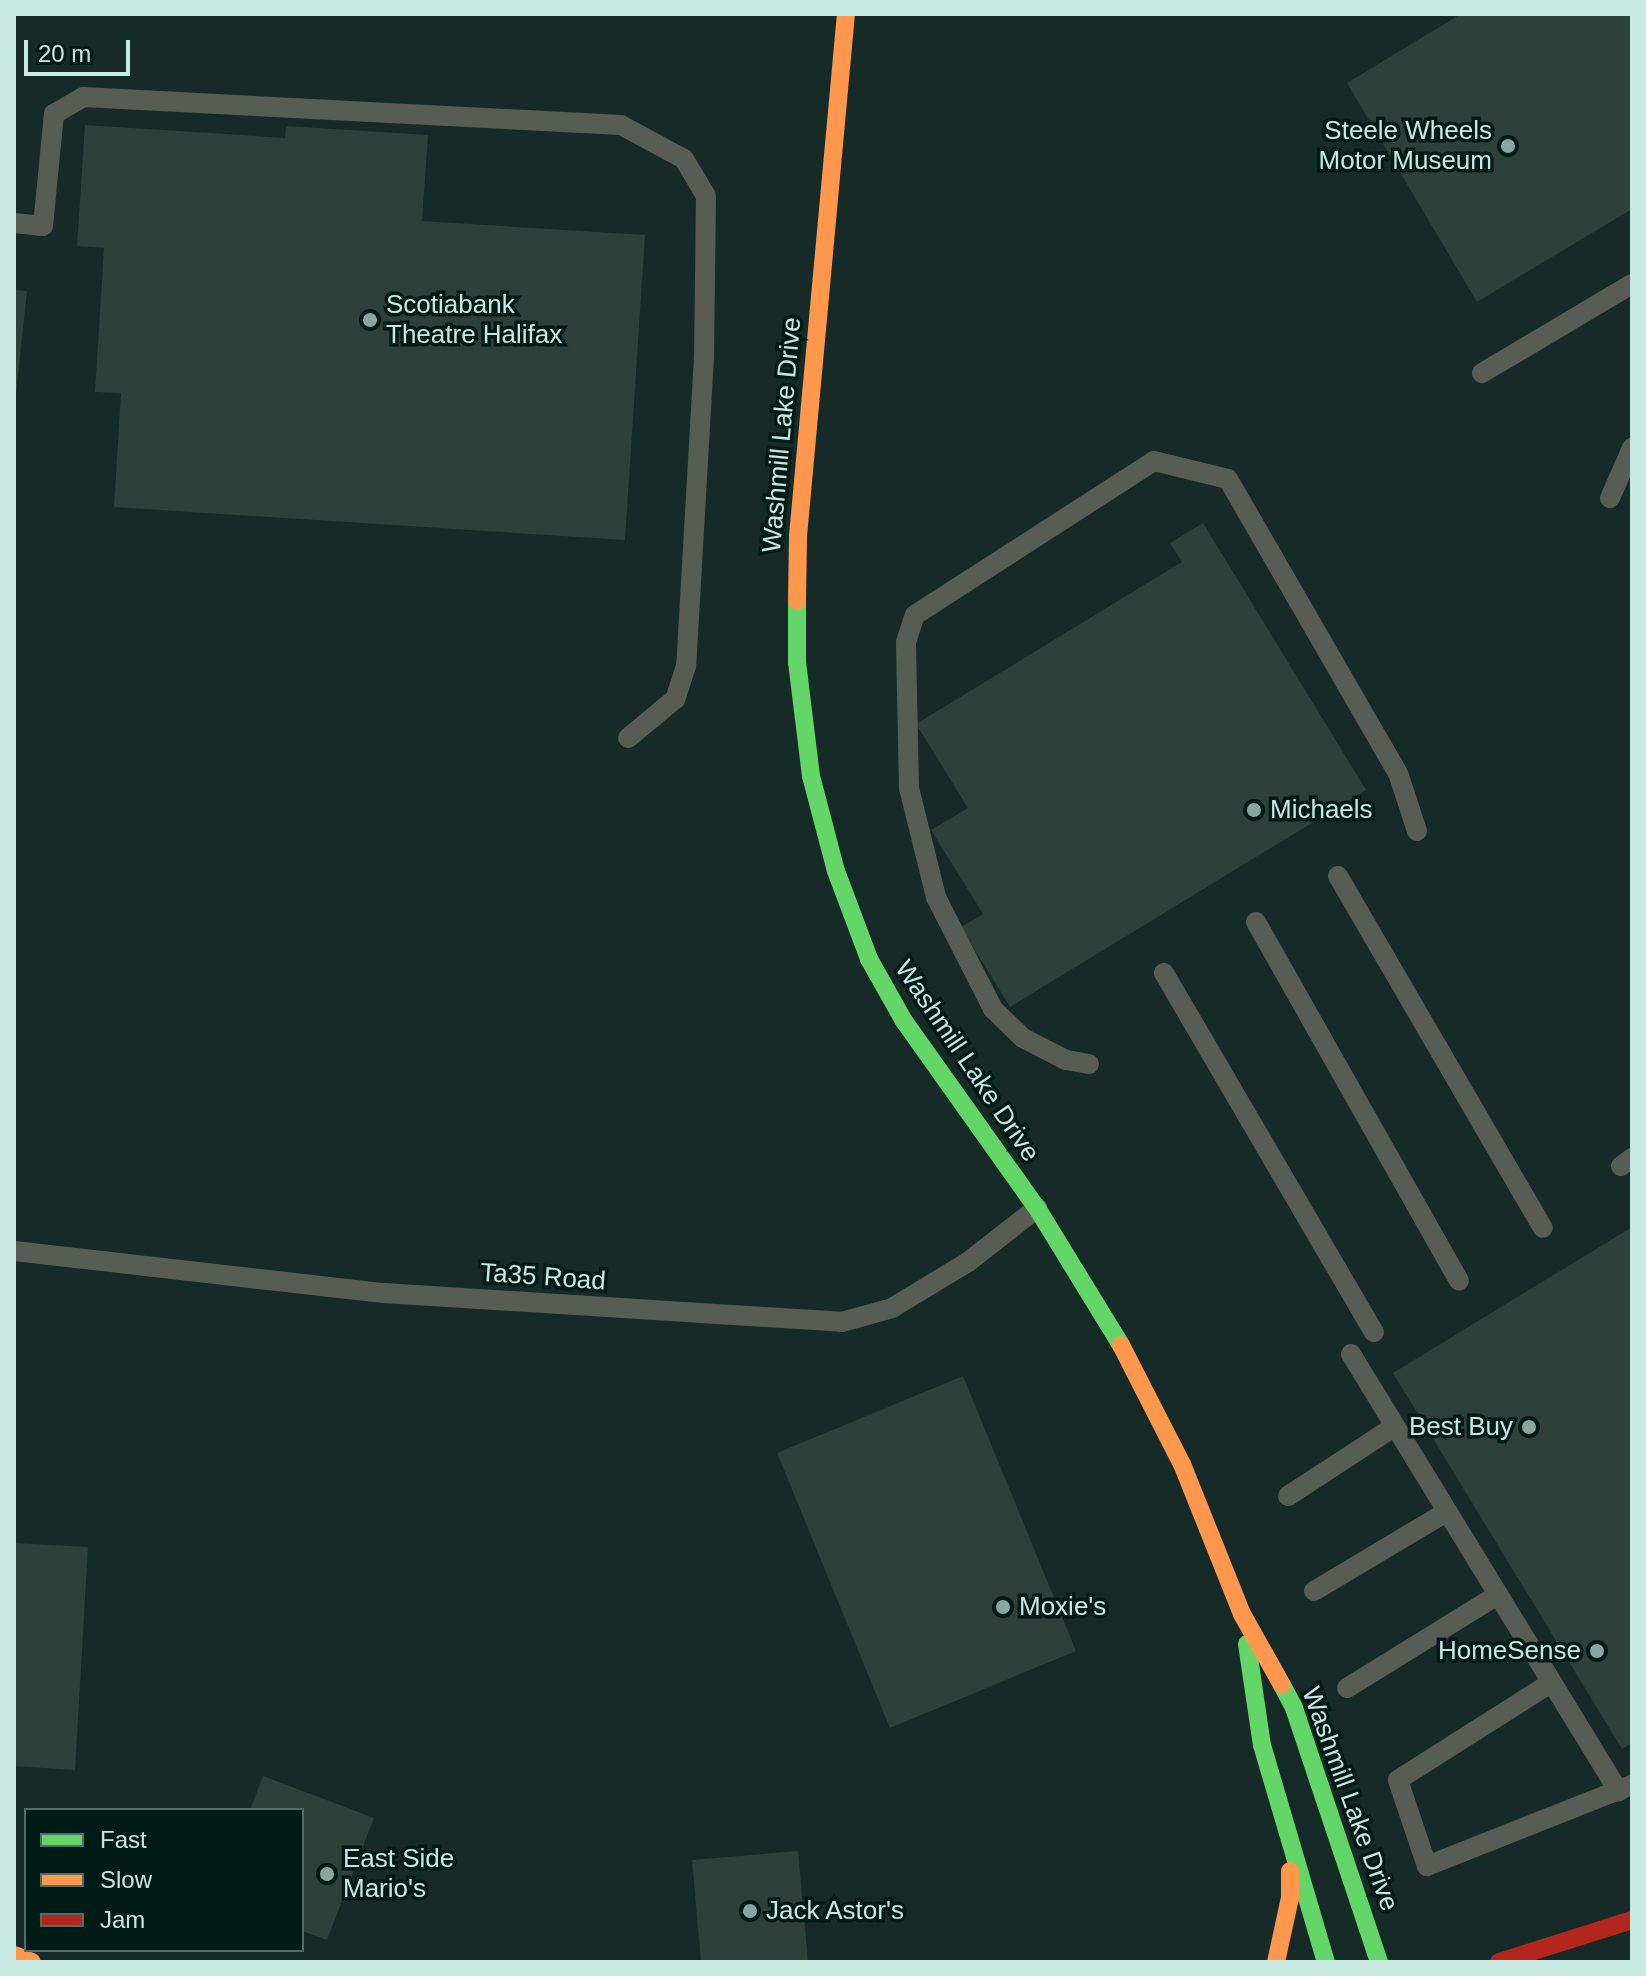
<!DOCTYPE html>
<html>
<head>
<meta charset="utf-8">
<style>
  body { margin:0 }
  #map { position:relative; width:1646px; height:1976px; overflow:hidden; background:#162b27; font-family:Arial,sans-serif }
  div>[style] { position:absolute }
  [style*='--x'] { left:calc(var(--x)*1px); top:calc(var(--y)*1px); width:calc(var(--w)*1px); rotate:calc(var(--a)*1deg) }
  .building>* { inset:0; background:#2d4039 }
  .lane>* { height:20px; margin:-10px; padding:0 10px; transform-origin:10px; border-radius:10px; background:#575c55 }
  .fast>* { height:18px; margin:-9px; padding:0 9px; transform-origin:9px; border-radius:9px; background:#63d668 }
  .slow>* { height:18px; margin:-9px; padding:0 9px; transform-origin:9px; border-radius:9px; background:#ff974d }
  .jam>* { height:18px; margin:-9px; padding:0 9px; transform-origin:9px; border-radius:9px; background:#b3261e }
  .dots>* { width:22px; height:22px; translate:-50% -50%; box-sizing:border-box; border:4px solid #001a15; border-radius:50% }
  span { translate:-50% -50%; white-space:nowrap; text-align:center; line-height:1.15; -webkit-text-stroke:7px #001a15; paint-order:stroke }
  .poi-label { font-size:26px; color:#c8e9e1 }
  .right { translate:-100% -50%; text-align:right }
  .left { translate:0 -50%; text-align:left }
  .street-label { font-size:26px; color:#c8e9e1 }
  .frame { position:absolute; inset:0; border:16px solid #c8e9e1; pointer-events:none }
  .legend { position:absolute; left:24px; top:1808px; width:280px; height:144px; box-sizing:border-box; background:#001a15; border:2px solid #506d67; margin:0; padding:10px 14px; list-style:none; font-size:24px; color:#c8e9e1 }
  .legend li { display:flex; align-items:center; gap:16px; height:40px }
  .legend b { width:40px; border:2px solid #506d67 }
  .scale { position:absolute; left:24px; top:40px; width:106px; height:36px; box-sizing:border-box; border:4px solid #c8e9e1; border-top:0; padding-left:10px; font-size:24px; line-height:28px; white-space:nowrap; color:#c8e9e1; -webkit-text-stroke:6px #001a15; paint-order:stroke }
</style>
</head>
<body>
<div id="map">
  <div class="building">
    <i style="clip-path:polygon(1461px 14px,1632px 14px,1632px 209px,1477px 302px,1347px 83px)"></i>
    <i style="clip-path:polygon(85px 125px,285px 138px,286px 126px,428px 135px,422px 221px,645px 235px,625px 540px,114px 507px,121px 393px,95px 392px,104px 248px,77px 246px)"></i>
    <i style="clip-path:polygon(14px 290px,27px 291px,16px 395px,14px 395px)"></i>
    <i style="clip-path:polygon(1203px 523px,1366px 790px,1010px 1007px,961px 927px,983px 914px,931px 830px,968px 808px,916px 724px,1182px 562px,1170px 543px)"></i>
    <i style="clip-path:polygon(1632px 1227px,1632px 1743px,1622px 1749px,1393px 1373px)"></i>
    <i style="clip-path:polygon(963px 1376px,1076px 1651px,890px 1728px,777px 1453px)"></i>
    <i style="clip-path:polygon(14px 1543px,88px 1547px,75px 1770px,14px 1766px)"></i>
    <i style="clip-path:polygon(263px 1776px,374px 1818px,327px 1940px,302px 1931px,302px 1810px,250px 1810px)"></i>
    <i style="clip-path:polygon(798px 1851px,808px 1962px,701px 1962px,692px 1860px)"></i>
  </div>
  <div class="lane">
    <i style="--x:14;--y:223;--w:29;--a:6"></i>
    <i style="--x:43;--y:226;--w:113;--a:-84.4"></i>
    <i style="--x:54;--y:114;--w:34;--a:-30"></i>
    <i style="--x:83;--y:97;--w:539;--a:2.98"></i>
    <i style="--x:621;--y:125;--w:72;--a:28.4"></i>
    <i style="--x:684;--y:159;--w:43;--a:59.3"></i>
    <i style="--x:706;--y:196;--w:161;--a:90.7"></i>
    <i style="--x:704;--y:357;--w:310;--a:93.3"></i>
    <i style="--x:686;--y:666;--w:35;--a:108"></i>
    <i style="--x:675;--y:699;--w:61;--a:140.3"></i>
    <i style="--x:1482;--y:373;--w:174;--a:-30.7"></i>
    <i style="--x:1610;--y:498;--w:55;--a:-66.3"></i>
    <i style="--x:1338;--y:876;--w:407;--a:59.8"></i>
    <i style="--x:1256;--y:922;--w:412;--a:60.5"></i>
    <i style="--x:1164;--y:973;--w:416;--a:59.7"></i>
    <i style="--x:1089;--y:1064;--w:23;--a:-170"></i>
    <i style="--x:1066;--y:1060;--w:48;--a:-152.9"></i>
    <i style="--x:1023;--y:1038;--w:42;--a:-136"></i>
    <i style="--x:993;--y:1009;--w:126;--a:-117"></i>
    <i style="--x:936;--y:897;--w:112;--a:-103.9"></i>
    <i style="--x:909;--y:788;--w:146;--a:-91.2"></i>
    <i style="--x:906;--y:642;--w:28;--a:-72"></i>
    <i style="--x:915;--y:615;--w:284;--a:-32.8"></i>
    <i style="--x:1154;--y:461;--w:76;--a:13.7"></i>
    <i style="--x:1228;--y:479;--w:340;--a:60"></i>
    <i style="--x:1398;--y:773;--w:61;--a:71.9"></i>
    <i style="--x:1621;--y:1166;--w:14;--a:-36"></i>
    <i style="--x:14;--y:1251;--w:372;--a:6.5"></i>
    <i style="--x:384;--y:1293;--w:459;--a:3.6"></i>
    <i style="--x:842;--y:1322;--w:52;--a:-15.6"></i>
    <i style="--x:892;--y:1308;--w:89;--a:-31.2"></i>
    <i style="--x:968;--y:1262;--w:88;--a:-38"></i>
    <i style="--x:1351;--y:1354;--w:513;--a:58.54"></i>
    <i style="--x:1288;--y:1496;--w:126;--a:-33.1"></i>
    <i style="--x:1314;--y:1591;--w:152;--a:-30.8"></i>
    <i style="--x:1549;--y:1684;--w:179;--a:147.6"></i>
    <i style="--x:1398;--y:1780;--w:91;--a:71.4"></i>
    <i style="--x:1427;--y:1866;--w:220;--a:-21.6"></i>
    <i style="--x:1347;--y:1688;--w:175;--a:-31.7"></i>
  </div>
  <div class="fast">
    <i style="--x:797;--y:601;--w:61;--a:90"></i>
    <i style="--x:797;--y:662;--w:115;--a:83"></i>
    <i style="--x:811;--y:776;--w:98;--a:75.3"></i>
    <i style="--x:836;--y:871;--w:94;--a:69.4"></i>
    <i style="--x:869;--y:959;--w:71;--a:60.6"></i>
    <i style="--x:904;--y:1021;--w:229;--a:54.6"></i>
    <i style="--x:1037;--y:1208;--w:161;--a:58.5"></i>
    <i style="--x:1247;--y:1644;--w:102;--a:81.6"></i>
    <i style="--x:1262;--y:1745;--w:226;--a:73.6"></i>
    <i style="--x:1282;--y:1685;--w:26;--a:62"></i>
    <i style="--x:1294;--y:1708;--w:268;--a:71.5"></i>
  </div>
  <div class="slow">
    <i style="--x:797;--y:601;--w:65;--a:-89.1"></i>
    <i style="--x:798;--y:536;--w:524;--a:-84.75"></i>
    <i style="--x:1121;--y:1345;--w:134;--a:62.9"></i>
    <i style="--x:1182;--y:1464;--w:162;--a:68.2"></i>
    <i style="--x:1242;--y:1614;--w:81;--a:60.6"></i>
    <i style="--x:14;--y:1955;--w:19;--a:21"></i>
    <i style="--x:1276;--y:1962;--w:66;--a:-77.7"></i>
    <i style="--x:1290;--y:1898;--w:27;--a:-90"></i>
  </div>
  <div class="jam">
    <i style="--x:1499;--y:1962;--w:139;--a:-17.5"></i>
  </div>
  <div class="dots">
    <i style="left:1508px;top:146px;background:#8aa6a0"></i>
    <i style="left:370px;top:320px;background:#8aa6a0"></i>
    <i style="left:1254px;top:810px;background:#8aa6a0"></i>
    <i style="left:1529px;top:1427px;background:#8aa6a0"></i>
    <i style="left:1003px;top:1607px;background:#8aa6a0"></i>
    <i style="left:1597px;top:1651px;background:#8aa6a0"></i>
    <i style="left:327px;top:1874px;background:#8aa6a0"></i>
    <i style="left:750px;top:1911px;background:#8aa6a0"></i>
  </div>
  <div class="poi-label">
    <span class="right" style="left:1492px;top:146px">Steele Wheels<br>Motor Museum</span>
    <span class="left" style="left:386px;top:320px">Scotiabank<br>Theatre Halifax</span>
    <span class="left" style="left:1270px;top:810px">Michaels</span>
    <span class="right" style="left:1513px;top:1427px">Best Buy</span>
    <span class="left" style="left:1019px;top:1607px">Moxie's</span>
    <span class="right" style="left:1581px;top:1651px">HomeSense</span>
    <span class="left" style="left:343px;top:1874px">East Side<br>Mario's</span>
    <span class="left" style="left:766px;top:1911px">Jack Astor's</span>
  </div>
  <div class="street-label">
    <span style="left:782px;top:435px;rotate:-85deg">Washmill Lake Drive</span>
    <span style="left:967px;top:1061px;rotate:56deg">Washmill Lake Drive</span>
    <span style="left:543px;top:1277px;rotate:4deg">Ta35 Road</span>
    <span style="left:1350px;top:1799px;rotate:70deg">Washmill Lake Drive</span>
  </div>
  <div class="frame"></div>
  <ul class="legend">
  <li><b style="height:10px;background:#63d668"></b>Fast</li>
  <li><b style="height:10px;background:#ff974d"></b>Slow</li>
  <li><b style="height:10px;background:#b3261e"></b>Jam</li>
  </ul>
  <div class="scale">20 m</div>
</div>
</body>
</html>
